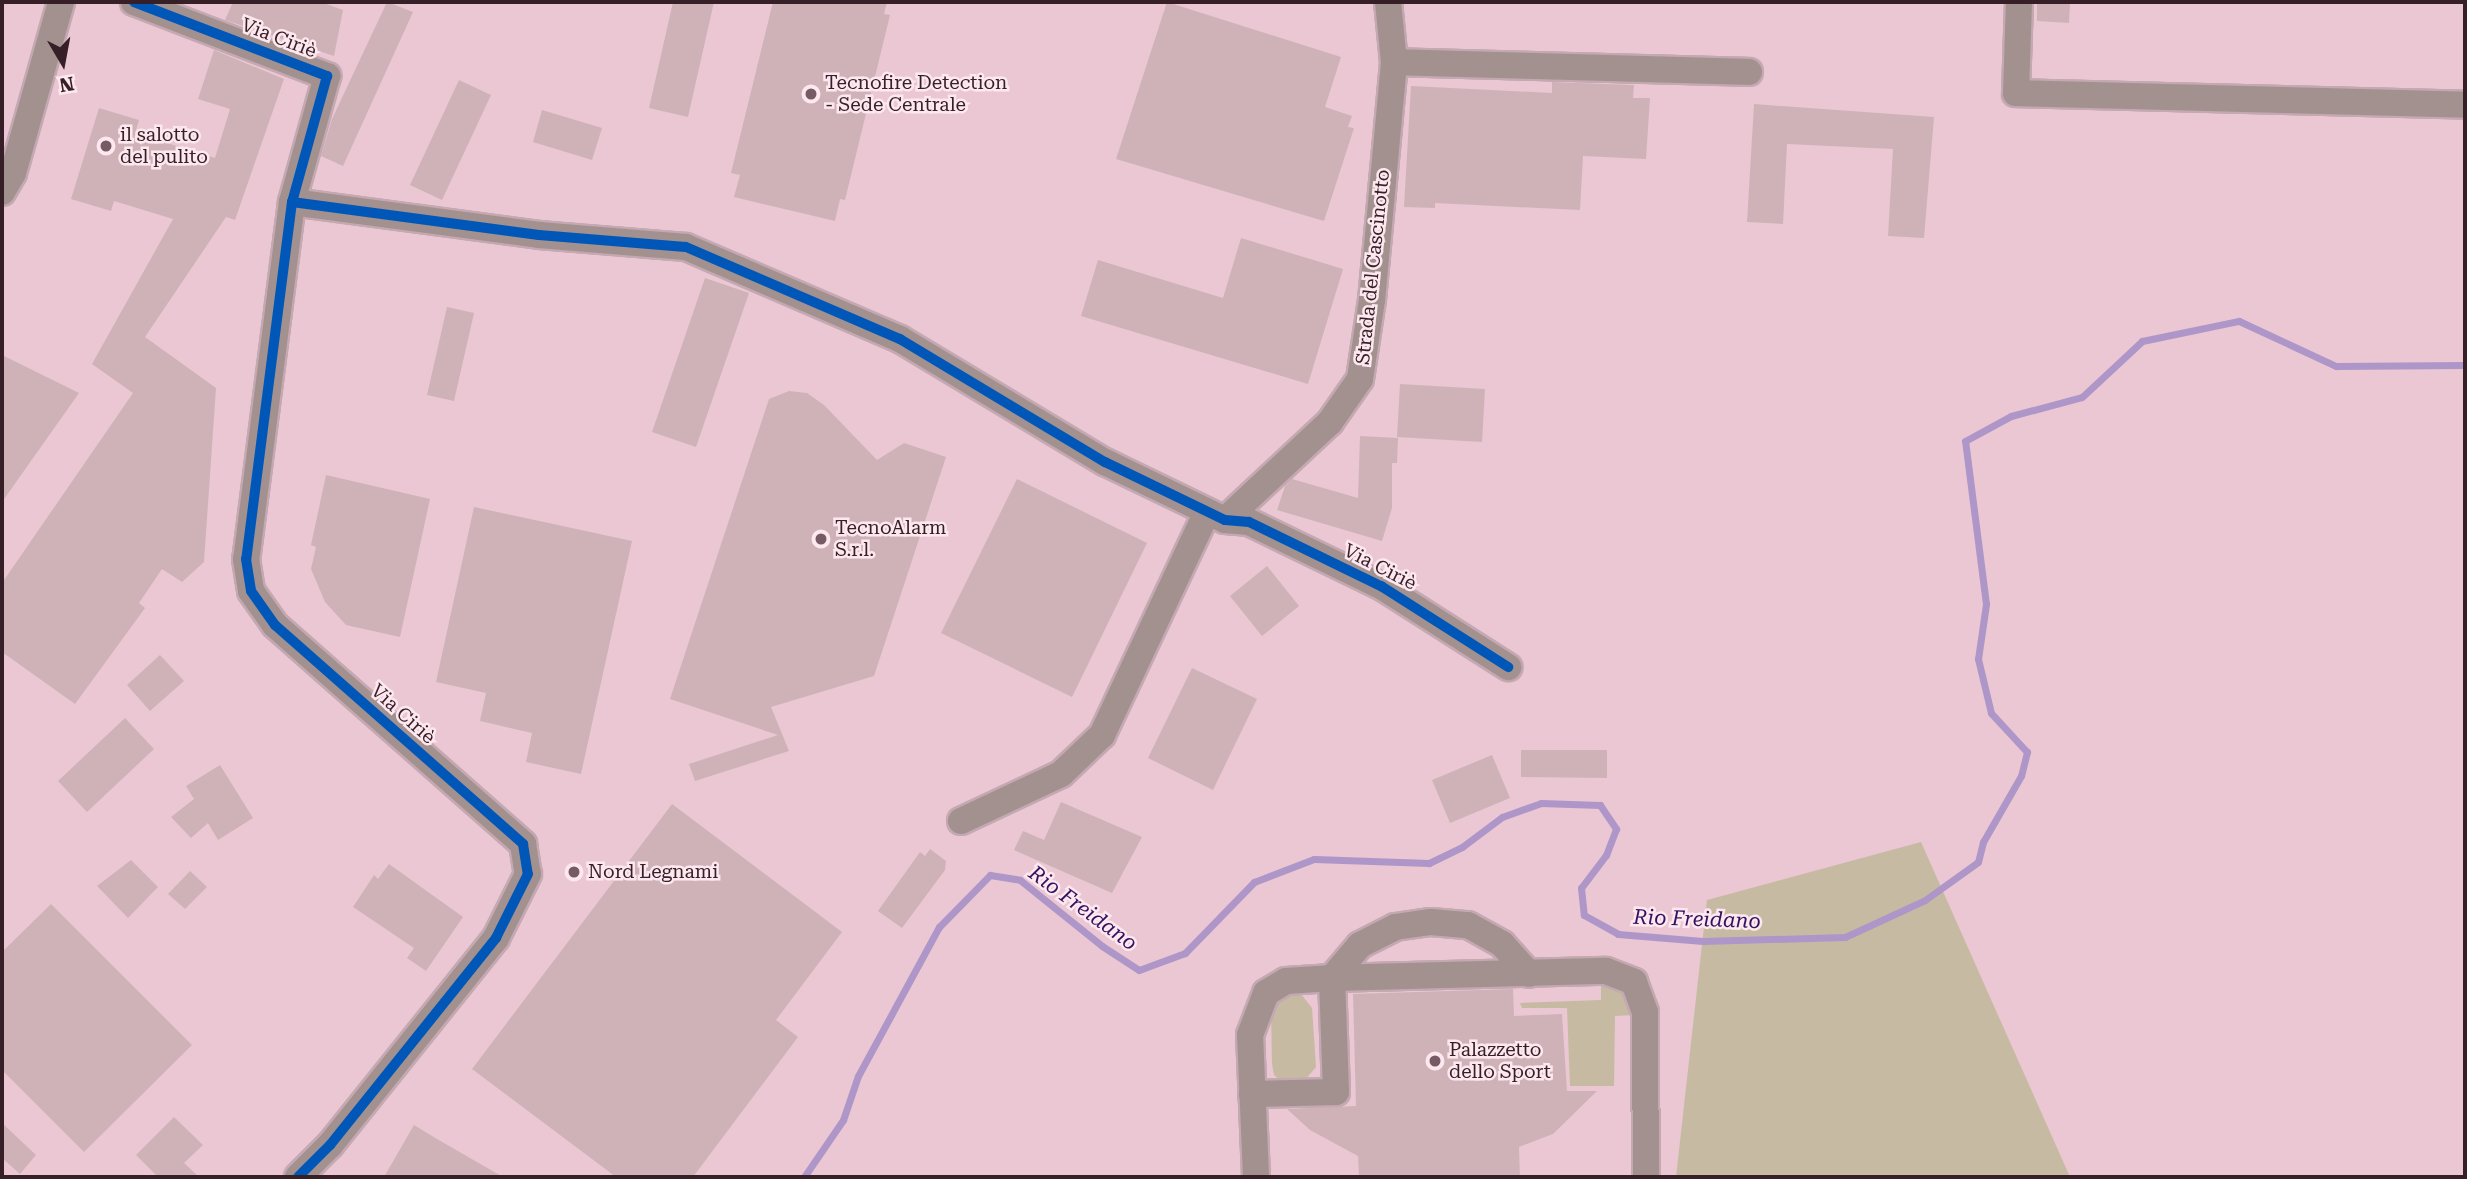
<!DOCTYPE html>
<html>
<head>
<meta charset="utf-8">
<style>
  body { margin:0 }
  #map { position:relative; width:2467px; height:1179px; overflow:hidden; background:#eac7d3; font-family:"Roboto Serif",serif }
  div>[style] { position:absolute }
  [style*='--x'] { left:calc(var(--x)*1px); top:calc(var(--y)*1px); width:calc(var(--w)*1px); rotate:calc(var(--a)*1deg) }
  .green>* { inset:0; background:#c6bba2 }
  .stream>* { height:7px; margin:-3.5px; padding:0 3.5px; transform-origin:3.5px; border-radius:3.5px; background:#ae97c8 }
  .building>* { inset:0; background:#cfb2b8 }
  .roads { filter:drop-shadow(2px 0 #c4a8b2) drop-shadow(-2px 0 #c4a8b2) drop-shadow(0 2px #c4a8b2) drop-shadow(0 -2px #c4a8b2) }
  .minor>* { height:26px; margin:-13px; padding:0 13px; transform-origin:13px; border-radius:13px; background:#a2918f }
  .cycleway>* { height:10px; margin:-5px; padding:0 5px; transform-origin:5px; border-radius:5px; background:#0057b8 }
  .dots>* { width:19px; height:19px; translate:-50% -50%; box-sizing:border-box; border:4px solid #fce8ee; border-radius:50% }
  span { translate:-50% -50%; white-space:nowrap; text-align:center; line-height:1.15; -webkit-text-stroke:5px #fce8ee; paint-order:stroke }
  .street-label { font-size:19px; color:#371f28 }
  .poi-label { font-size:19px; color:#371f28 }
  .left { translate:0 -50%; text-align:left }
  .water-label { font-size:21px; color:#331160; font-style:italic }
  .frame { position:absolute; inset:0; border:4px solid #371f28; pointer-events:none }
  .north { position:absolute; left:28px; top:28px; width:70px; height:70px; -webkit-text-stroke:5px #fce8ee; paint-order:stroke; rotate:170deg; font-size:19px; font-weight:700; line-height:28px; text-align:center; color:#371f28 }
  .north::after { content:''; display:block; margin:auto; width:24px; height:32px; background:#371f28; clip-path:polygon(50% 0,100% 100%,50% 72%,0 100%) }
</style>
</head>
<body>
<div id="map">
  <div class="green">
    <i style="clip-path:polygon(1921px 842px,2070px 1177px,1676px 1177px,1707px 900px)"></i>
    <i style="clip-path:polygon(1601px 981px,1627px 993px,1633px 1015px,1615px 1016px,1614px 1086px,1570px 1086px,1567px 1008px,1522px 1008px,1520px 1003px,1601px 1000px)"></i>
    <i style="clip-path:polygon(1290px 993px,1301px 994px,1312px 1008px,1316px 1067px,1300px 1086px,1282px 1082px,1274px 1075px,1272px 1064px,1271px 1011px,1274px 1002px)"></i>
  </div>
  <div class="stream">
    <i style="--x:804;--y:1177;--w:69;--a:-55.6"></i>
    <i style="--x:843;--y:1120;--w:46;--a:-71.2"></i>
    <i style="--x:858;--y:1076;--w:170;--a:-61.5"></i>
    <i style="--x:939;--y:927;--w:73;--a:-45.6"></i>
    <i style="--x:990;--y:875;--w:30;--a:9"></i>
    <i style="--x:1020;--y:880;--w:105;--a:38.8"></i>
    <i style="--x:1102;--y:946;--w:44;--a:33"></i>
    <i style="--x:1139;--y:970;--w:49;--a:-20.3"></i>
    <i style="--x:1185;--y:953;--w:99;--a:-45.8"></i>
    <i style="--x:1254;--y:882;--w:64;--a:-21"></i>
    <i style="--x:1314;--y:859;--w:115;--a:2"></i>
    <i style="--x:1429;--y:863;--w:37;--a:-26"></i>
    <i style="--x:1462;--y:847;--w:50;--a:-36.9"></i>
    <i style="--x:1502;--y:817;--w:41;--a:-19.7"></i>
    <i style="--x:1541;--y:803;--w:59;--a:1.9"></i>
    <i style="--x:1600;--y:805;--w:29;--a:56"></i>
    <i style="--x:1616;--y:829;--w:28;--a:111"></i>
    <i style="--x:1606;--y:855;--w:41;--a:127.1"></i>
    <i style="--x:1581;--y:888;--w:27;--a:84"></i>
    <i style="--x:1584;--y:915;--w:39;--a:29"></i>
    <i style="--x:1618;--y:934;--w:85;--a:4.7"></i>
    <i style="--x:1703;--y:941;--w:142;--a:-1.6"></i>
    <i style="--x:1845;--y:937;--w:88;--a:-24.8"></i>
    <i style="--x:1925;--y:900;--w:65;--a:-35.6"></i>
    <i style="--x:1978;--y:862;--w:21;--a:-76"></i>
    <i style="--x:1983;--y:842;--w:76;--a:-60.1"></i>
    <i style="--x:2021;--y:776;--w:25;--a:-76"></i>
    <i style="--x:2027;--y:752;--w:53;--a:-132.7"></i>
    <i style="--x:1991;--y:713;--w:56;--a:-103.5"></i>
    <i style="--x:1978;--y:659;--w:56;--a:-81.7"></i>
    <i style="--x:1986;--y:604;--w:164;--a:-97.3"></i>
    <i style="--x:1965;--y:441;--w:52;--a:-28.5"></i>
    <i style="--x:2011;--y:416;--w:73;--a:-15"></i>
    <i style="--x:2082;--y:397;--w:82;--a:-43"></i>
    <i style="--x:2142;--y:341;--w:99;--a:-11.7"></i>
    <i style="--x:2239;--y:321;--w:107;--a:24.9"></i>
    <i style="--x:2336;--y:366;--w:129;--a:-0.4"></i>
  </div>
  <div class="building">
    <i style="clip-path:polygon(233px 2px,321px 2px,343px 10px,334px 56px,225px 20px)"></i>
    <i style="clip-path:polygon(387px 2px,413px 12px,343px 166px,321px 156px,332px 119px)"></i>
    <i style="clip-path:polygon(673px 2px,714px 2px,688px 117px,649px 108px)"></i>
    <i style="clip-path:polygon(773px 2px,887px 2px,884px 14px,890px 15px,845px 200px,840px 199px,835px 221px,734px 197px,740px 175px,731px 173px)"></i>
    <i style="clip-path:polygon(1167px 2px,1341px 57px,1325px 107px,1352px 116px,1348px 127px,1354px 128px,1324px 221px,1116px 159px)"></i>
    <i style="clip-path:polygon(2037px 2px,2070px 2px,2069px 23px,2037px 21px)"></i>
    <i style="clip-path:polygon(214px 50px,284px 79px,235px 220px,226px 217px,145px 337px,216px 388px,204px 562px,182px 582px,162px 569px,139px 603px,145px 608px,75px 704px,2px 652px,2px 583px,133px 393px,92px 364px,173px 219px,114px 201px,111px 211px,71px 199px,99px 108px,139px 120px,135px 133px,215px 158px,230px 109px,198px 99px)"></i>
    <i style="clip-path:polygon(459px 80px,491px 95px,442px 200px,410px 185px)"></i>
    <i style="clip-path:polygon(1552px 82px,1634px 85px,1633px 98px,1650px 98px,1646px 159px,1583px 156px,1580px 210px,1435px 203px,1435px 208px,1404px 207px,1411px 86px,1552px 93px)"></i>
    <i style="clip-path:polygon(1754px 104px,1934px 117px,1924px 238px,1888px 236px,1893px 149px,1787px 144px,1783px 224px,1747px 222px)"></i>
    <i style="clip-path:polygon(542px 110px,602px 128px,592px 160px,533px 142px)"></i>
    <i style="clip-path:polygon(1241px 238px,1343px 269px,1308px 384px,1081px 316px,1098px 260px,1223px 298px)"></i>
    <i style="clip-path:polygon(705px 278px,749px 293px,696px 447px,652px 432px)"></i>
    <i style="clip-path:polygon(447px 307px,474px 313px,454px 401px,427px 395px)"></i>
    <i style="clip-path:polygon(2px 355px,79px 393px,2px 502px)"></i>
    <i style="clip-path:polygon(1400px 384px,1485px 389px,1482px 442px,1397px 437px)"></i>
    <i style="clip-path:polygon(789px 391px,807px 393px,824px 405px,877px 460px,904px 443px,946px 457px,874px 676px,771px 707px,789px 751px,695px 781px,689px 764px,778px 735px,670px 699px,769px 399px)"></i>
    <i style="clip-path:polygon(1360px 436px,1398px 438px,1397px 463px,1392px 463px,1392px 508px,1382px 541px,1277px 510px,1285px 486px,1292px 479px,1358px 498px)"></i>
    <i style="clip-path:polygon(326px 475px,430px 499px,400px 637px,346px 625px,325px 602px,311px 569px,316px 547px,311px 545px)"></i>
    <i style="clip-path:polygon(1017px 479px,1147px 543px,1072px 697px,941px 633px)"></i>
    <i style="clip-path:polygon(474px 507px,632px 541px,581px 774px,526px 762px,532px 733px,480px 721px,486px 693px,436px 682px)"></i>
    <i style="clip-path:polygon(1267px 566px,1299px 606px,1262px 636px,1230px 596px)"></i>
    <i style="clip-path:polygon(160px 655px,184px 681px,150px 711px,127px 685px)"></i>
    <i style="clip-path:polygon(1192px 668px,1257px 699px,1213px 790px,1148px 758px)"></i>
    <i style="clip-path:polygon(125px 718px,154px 749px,87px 812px,58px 781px)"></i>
    <i style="clip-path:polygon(1521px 750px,1607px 750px,1607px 778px,1521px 777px)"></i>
    <i style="clip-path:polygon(1492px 755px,1510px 798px,1450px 823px,1432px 780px)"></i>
    <i style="clip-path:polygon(220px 765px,253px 818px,218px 840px,208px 823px,191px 838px,171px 817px,194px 799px,186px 786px)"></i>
    <i style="clip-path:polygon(1061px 802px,1142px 837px,1112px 893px,1014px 850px,1023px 831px,1044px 840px)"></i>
    <i style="clip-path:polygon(672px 804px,842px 932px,776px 1020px,798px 1037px,693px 1177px,616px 1177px,472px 1069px)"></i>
    <i style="clip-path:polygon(930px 849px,946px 861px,945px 870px,902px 928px,878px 911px,920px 852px,925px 856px)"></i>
    <i style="clip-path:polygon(131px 860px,158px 887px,128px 918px,97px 886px)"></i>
    <i style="clip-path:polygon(389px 864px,463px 917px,426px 971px,407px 958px,414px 948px,353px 907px,374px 875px,378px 879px)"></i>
    <i style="clip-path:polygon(190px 871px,207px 887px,185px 909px,168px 894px)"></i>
    <i style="clip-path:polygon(51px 904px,192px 1045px,84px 1152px,2px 1070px,2px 952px)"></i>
    <i style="clip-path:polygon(1513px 989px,1514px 1016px,1562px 1014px,1567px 1091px,1597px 1091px,1553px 1134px,1519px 1147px,1520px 1177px,1359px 1177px,1358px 1156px,1310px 1130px,1287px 1109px,1356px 1106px,1353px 994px)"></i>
    <i style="clip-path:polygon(174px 1117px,203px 1145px,184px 1163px,199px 1177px,158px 1177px,136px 1155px)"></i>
    <i style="clip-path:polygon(2px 1123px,36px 1155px,20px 1174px,2px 1158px)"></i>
    <i style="clip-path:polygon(414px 1125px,437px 1139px,503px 1177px,384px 1177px)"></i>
  </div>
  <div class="roads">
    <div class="minor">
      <i style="--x:134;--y:2;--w:207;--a:21"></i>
      <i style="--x:327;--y:76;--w:131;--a:105.5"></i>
      <i style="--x:292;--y:202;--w:360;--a:97.3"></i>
      <i style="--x:246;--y:559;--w:32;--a:81"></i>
      <i style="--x:251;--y:591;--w:42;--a:54.8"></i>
      <i style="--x:275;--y:625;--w:331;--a:41.4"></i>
      <i style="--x:523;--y:844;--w:30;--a:81"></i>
      <i style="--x:528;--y:874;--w:72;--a:116.6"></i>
      <i style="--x:496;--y:938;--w:265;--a:128.7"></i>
      <i style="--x:330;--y:1145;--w:45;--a:135"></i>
      <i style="--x:2019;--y:2;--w:91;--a:91.9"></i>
      <i style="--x:2016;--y:93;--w:449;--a:1.5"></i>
      <i style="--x:1394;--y:62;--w:355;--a:1.6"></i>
      <i style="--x:2;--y:192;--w:22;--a:-60"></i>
      <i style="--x:13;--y:173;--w:178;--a:-74.3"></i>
      <i style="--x:292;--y:202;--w:249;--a:7.6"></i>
      <i style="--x:539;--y:235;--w:147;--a:4.7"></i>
      <i style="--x:686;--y:247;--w:233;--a:23.3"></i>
      <i style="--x:900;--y:339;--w:239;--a:31"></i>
      <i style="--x:1105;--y:462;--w:133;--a:25.8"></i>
      <i style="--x:1225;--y:520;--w:24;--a:5"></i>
      <i style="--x:1249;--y:522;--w:147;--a:25.9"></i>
      <i style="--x:1381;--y:586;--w:151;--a:32.5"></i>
      <i style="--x:1225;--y:520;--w:144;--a:-43"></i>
      <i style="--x:1330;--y:422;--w:52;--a:-55.1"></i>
      <i style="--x:1360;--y:379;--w:80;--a:-81.4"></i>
      <i style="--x:1372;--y:300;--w:239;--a:-84.7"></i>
      <i style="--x:1394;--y:62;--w:60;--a:-95.7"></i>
      <i style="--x:961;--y:821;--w:110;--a:-25.2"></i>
      <i style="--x:1061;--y:774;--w:57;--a:-43.6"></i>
      <i style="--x:1102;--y:735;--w:246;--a:-64.8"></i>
      <i style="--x:1252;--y:1094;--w:84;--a:-1.4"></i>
      <i style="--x:1336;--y:1092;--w:114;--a:-92"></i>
      <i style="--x:1332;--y:978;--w:43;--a:-49.7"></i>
      <i style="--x:1360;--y:945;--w:39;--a:-27"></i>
      <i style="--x:1395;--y:927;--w:36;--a:-8"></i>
      <i style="--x:1431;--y:922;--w:37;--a:5"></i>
      <i style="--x:1468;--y:925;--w:39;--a:29"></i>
      <i style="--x:1502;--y:944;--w:40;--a:48"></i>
      <i style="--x:1256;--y:1177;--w:142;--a:-92.4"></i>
      <i style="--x:1250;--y:1035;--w:45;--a:-69.1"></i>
      <i style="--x:1266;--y:993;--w:23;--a:-31"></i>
      <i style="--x:1286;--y:981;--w:46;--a:-3.7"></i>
      <i style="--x:1332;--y:978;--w:274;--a:-1.5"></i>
      <i style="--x:1606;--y:971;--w:30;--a:21"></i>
      <i style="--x:1634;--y:982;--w:32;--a:70"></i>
      <i style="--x:1645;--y:1012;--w:165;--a:89.7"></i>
    </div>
  </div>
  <div class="cycleway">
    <i style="--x:134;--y:2;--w:207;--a:21"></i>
    <i style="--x:327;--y:76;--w:131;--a:105.5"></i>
    <i style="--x:292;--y:202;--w:360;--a:97.3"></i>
    <i style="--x:246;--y:559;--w:32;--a:81"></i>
    <i style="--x:251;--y:591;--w:42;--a:54.8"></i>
    <i style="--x:275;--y:625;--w:331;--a:41.4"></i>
    <i style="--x:523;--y:844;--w:30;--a:81"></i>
    <i style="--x:528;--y:874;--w:72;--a:116.6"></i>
    <i style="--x:496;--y:938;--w:265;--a:128.7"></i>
    <i style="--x:330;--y:1145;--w:45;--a:135"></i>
    <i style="--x:292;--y:202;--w:249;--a:7.6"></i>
    <i style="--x:539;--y:235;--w:147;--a:4.7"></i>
    <i style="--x:686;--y:247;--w:233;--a:23.3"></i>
    <i style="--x:900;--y:339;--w:239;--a:31"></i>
    <i style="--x:1105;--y:462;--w:133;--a:25.8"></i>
    <i style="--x:1225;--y:520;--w:24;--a:5"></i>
    <i style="--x:1249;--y:522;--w:147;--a:25.9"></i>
    <i style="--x:1381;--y:586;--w:151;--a:32.5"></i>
  </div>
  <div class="dots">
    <i style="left:811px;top:94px;background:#765a64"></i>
    <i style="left:106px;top:146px;background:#765a64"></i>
    <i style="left:821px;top:539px;background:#765a64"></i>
    <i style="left:574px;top:872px;background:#765a64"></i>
    <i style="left:1435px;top:1061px;background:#765a64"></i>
  </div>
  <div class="street-label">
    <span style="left:279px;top:38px;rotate:21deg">Via Ciriè</span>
    <span style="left:1373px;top:267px;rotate:-84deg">Strada del Cascinotto</span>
    <span style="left:1380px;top:567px;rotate:27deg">Via Ciriè</span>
    <span style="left:403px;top:714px;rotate:42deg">Via Ciriè</span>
  </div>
  <div class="poi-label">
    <span class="left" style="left:825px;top:94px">Tecnofire Detection<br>- Sede Centrale</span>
    <span class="left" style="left:120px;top:146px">il salotto<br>del pulito</span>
    <span class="left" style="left:835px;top:539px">TecnoAlarm<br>S.r.l.</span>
    <span class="left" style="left:588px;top:872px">Nord Legnami</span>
    <span class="left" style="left:1449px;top:1061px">Palazzetto<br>dello Sport</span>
  </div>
  <div class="water-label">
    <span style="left:1083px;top:908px;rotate:36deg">Rio Freidano</span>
    <span style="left:1697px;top:919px;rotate:2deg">Rio Freidano</span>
  </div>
  <div class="frame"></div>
  <div class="north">N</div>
</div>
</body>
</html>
